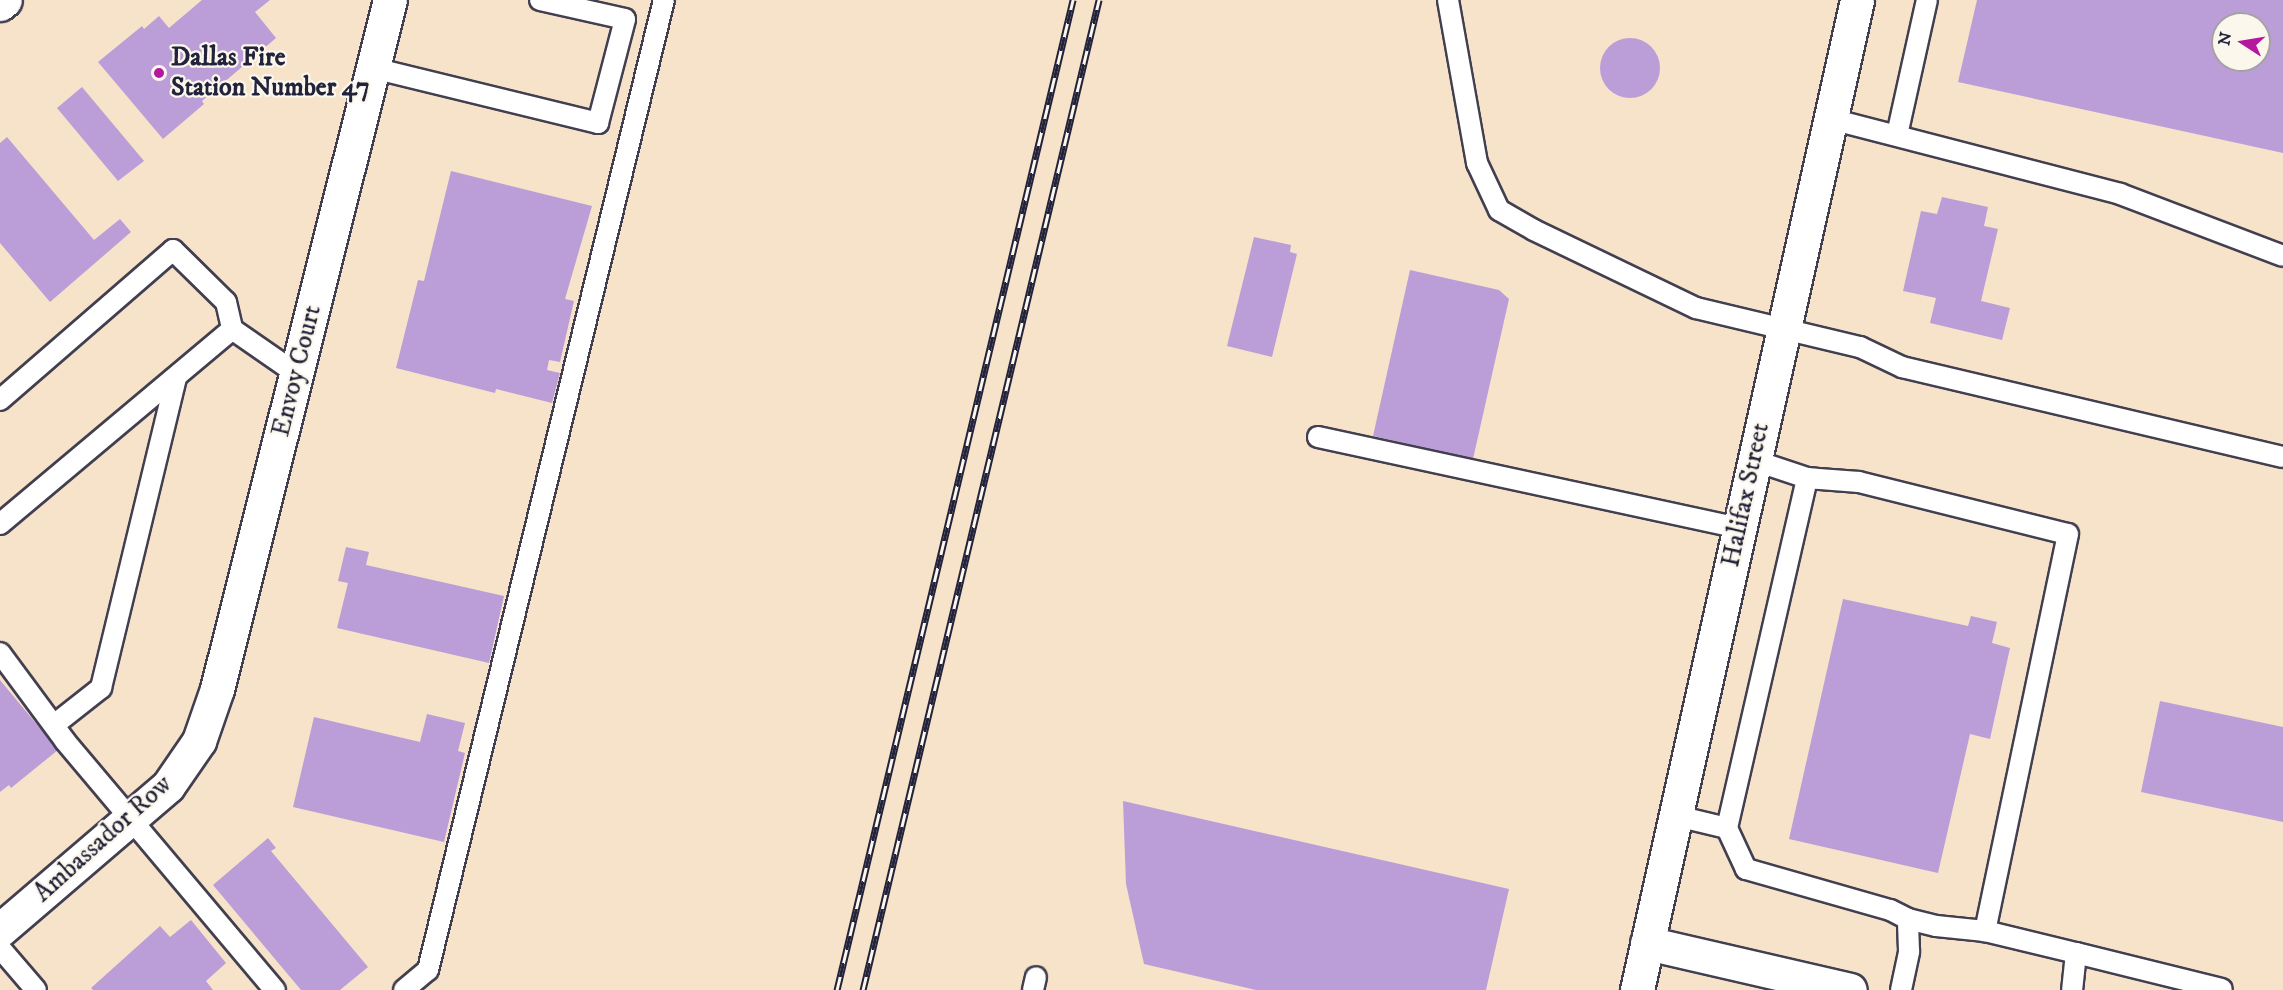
<!DOCTYPE html>
<html>
<head>
<meta charset="utf-8">
<style>
  body { margin:0 }
  #map { position:relative; width:2283px; height:990px; overflow:hidden; background:#f6e3ca; font-family:"IM FELL DW Pica",serif }
  div>[style] { position:absolute }
  [style*='--x'] { left:calc(var(--x)*1px); top:calc(var(--y)*1px); width:calc(var(--w)*1px); rotate:calc(var(--a)*1deg) }
  .building>* { inset:0; background:#bb9ed7 }
  .round { border-radius:50% }
  .roads { filter:drop-shadow(2px 0 #423f50) drop-shadow(-2px 0 #423f50) drop-shadow(0 2px #423f50) drop-shadow(0 -2px #423f50) }
  .lane>* { height:20px; margin:-10px; padding:0 10px; transform-origin:10px; border-radius:10px; background:#fff }
  .street>* { height:33px; margin:-16.5px; padding:0 16.5px; transform-origin:16.5px; border-radius:16.5px; background:#fff }
  .rail>* { height:7px; margin-top:-3.5px; transform-origin:0; background:repeating-linear-gradient(90deg,#fbf7ec 0 14px,#22223b 0 28px); box-sizing:border-box; border-block:2px solid #22223b }
  .dots>* { width:16px; height:16px; translate:-50% -50%; box-sizing:border-box; border:3px solid #fbf7ec; border-radius:50% }
  span { translate:-50% -50%; white-space:nowrap; text-align:center; line-height:1.15; -webkit-text-stroke:4.5px #fbf7ec; paint-order:stroke }
  .poi-label { font-size:26px; color:#22223b; font-weight:700 }
  .left { translate:0 -50%; text-align:left }
  .street-label { font-size:26px; color:#22223b }
  .north { position:absolute; left:2211px; top:12px; width:60px; height:60px; box-sizing:border-box; background:#fbf7ec; border:2px solid #a4a2a5; border-radius:50%; rotate:282deg; font-size:16px; font-weight:700; line-height:24px; text-align:center; color:#22223b }
  .north::after { content:''; display:block; margin:auto; width:21px; height:27px; background:#b5179e; clip-path:polygon(50% 0,100% 100%,50% 72%,0 100%) }
</style>
</head>
<body>
<div id="map">
  <div class="building">
    <i style="clip-path:polygon(202px 0,270px 0,255px 12px,276px 38px,202px 101px,204px 104px,163px 139px,98px 62px,142px 26px,144px 29px,159px 16px,169px 28px)"></i>
    <i style="clip-path:polygon(evenodd,1977px 0,2283px 0,2283px 153px,1958px 82px,1977px 0,2223px 24px,2259px 24px,2259px 60px,2223px 60px,2223px 24px)"></i>
    <i class="round" style="left:1600px;top:38px;width:60px;height:60px"></i>
    <i style="clip-path:polygon(82px 87px,144px 161px,118px 181px,57px 108px)"></i>
    <i style="clip-path:polygon(7px 137px,94px 240px,120px 219px,131px 232px,50px 302px,0 243px,0 143px)"></i>
    <i style="clip-path:polygon(451px 171px,592px 206px,565px 299px,574px 301px,560px 362px,549px 360px,547px 370px,560px 373px,552px 403px,496px 389px,495px 393px,396px 368px,418px 280px,424px 281px)"></i>
    <i style="clip-path:polygon(1942px 197px,1988px 207px,1984px 226px,1998px 229px,1981px 301px,2010px 308px,2002px 340px,1930px 323px,1936px 298px,1903px 291px,1921px 211px,1937px 214px)"></i>
    <i style="clip-path:polygon(1254px 237px,1291px 245px,1290px 252px,1297px 254px,1272px 357px,1227px 346px)"></i>
    <i style="clip-path:polygon(1410px 270px,1499px 290px,1509px 299px,1473px 459px,1373px 436px)"></i>
    <i style="clip-path:polygon(346px 547px,369px 552px,366px 565px,504px 596px,489px 663px,337px 628px,348px 583px,338px 581px)"></i>
    <i style="clip-path:polygon(1843px 599px,1968px 626px,1971px 616px,1997px 622px,1992px 643px,2010px 648px,1990px 739px,1970px 734px,1938px 873px,1789px 839px)"></i>
    <i style="clip-path:polygon(0 680px,58px 750px,11px 788px,9px 785px,0 792px)"></i>
    <i style="clip-path:polygon(2160px 701px,2283px 727px,2283px 822px,2141px 792px)"></i>
    <i style="clip-path:polygon(427px 714px,465px 723px,458px 751px,465px 753px,444px 842px,293px 807px,314px 717px,420px 742px)"></i>
    <i style="clip-path:polygon(1123px 801px,1509px 889px,1486px 990px,1256px 990px,1144px 964px,1126px 884px)"></i>
    <i style="clip-path:polygon(268px 838px,276px 848px,271px 851px,368px 967px,340px 990px,301px 990px,213px 885px)"></i>
    <i style="clip-path:polygon(191px 920px,226px 963px,206px 981px,213px 990px,93px 990px,91px 988px,160px 926px,170px 937px)"></i>
  </div>
  <div class="roads">
    <div class="lane">
      <i style="--x:1448;--y:0;--w:166;--a:79.9"></i>
      <i style="--x:1477;--y:163;--w:52;--a:64.9"></i>
      <i style="--x:1499;--y:210;--w:40;--a:29.7"></i>
      <i style="--x:1534;--y:230;--w:180;--a:25.7"></i>
      <i style="--x:1696;--y:308;--w:169;--a:13.4"></i>
      <i style="--x:1860;--y:347;--w:47;--a:25.5"></i>
      <i style="--x:1902;--y:367;--w:391;--a:13.3"></i>
      <i style="--x:373;--y:68;--w:232;--a:13.7"></i>
      <i style="--x:598;--y:123;--w:107;--a:-75.4"></i>
      <i style="--x:625;--y:19;--w:87;--a:-167.4"></i>
      <i style="--x:1831;--y:119;--w:299;--a:14.5"></i>
      <i style="--x:2120;--y:194;--w:174;--a:20.8"></i>
      <i style="--x:1897;--y:135;--w:138;--a:-77.5"></i>
      <i style="--x:0;--y:400;--w:229;--a:-40.9"></i>
      <i style="--x:173;--y:250;--w:74;--a:44.5"></i>
      <i style="--x:226;--y:302;--w:28;--a:77"></i>
      <i style="--x:232;--y:329;--w:79;--a:34.7"></i>
      <i style="--x:1318;--y:437;--w:431;--a:12.2"></i>
      <i style="--x:1753;--y:460;--w:57;--a:18.4"></i>
      <i style="--x:1807;--y:478;--w:52;--a:4.4"></i>
      <i style="--x:1859;--y:482;--w:215;--a:14"></i>
      <i style="--x:2068;--y:534;--w:406;--a:101.8"></i>
      <i style="--x:1985;--y:931;--w:49;--a:-174.2"></i>
      <i style="--x:1936;--y:926;--w:29;--a:-166"></i>
      <i style="--x:1908;--y:919;--w:20;--a:-153"></i>
      <i style="--x:1890;--y:910;--w:150;--a:-164.1"></i>
      <i style="--x:1746;--y:869;--w:45;--a:-114.9"></i>
      <i style="--x:1727;--y:828;--w:359;--a:-77.1"></i>
      <i style="--x:0;--y:524;--w:303;--a:-40"></i>
      <i style="--x:0;--y:653;--w:109;--a:53.5"></i>
      <i style="--x:65;--y:741;--w:326;--a:49.9"></i>
      <i style="--x:54;--y:725;--w:60;--a:-38.2"></i>
      <i style="--x:101;--y:688;--w:319;--a:-76.4"></i>
      <i style="--x:1677;--y:816;--w:51;--a:13.5"></i>
      <i style="--x:1985;--y:931;--w:94;--a:13.6"></i>
      <i style="--x:2076;--y:953;--w:37;--a:96"></i>
      <i style="--x:0;--y:948;--w:55;--a:49.4"></i>
      <i style="--x:2076;--y:953;--w:150;--a:13.9"></i>
      <i style="--x:404;--y:990;--w:31;--a:-40"></i>
      <i style="--x:428;--y:970;--w:998;--a:-76.33"></i>
      <i style="--x:1033;--y:990;--w:13;--a:-77"></i>
      <i style="--x:1901;--y:990;--w:40;--a:-78"></i>
      <i style="--x:1909;--y:951;--w:32;--a:-92"></i>
    </div>
    <div class="street">
      <i style="--x:0;--y:4;--w:6;--a:-39"></i>
      <i style="--x:0;--y:930;--w:221;--a:-40.6"></i>
      <i style="--x:168;--y:786;--w:55;--a:-55.4"></i>
      <i style="--x:199;--y:741;--w:55;--a:-70.9"></i>
      <i style="--x:217;--y:689;--w:710;--a:-75.91"></i>
      <i style="--x:1647;--y:943;--w:208;--a:13"></i>
      <i style="--x:1637;--y:990;--w:1014;--a:-77.47"></i>
    </div>
  </div>
  <div class="rail">
    <i style="--x:837;--y:990;--w:1018;--a:-76.59"></i>
    <i style="--x:863;--y:990;--w:1018;--a:-76.59"></i>
  </div>
  <div class="dots">
    <i style="left:159px;top:73px;background:#b5179e"></i>
  </div>
  <div class="poi-label">
    <span class="left" style="left:171px;top:73px">Dallas Fire<br>Station Number 47</span>
  </div>
  <div class="street-label">
    <span style="left:297px;top:371px;rotate:-76deg">Envoy Court</span>
    <span style="left:1746px;top:495px;rotate:-78deg">Halifax Street</span>
    <span style="left:103px;top:839px;rotate:-42deg">Ambassador Row</span>
  </div>
  <div class="north">N</div>
</div>
</body>
</html>
